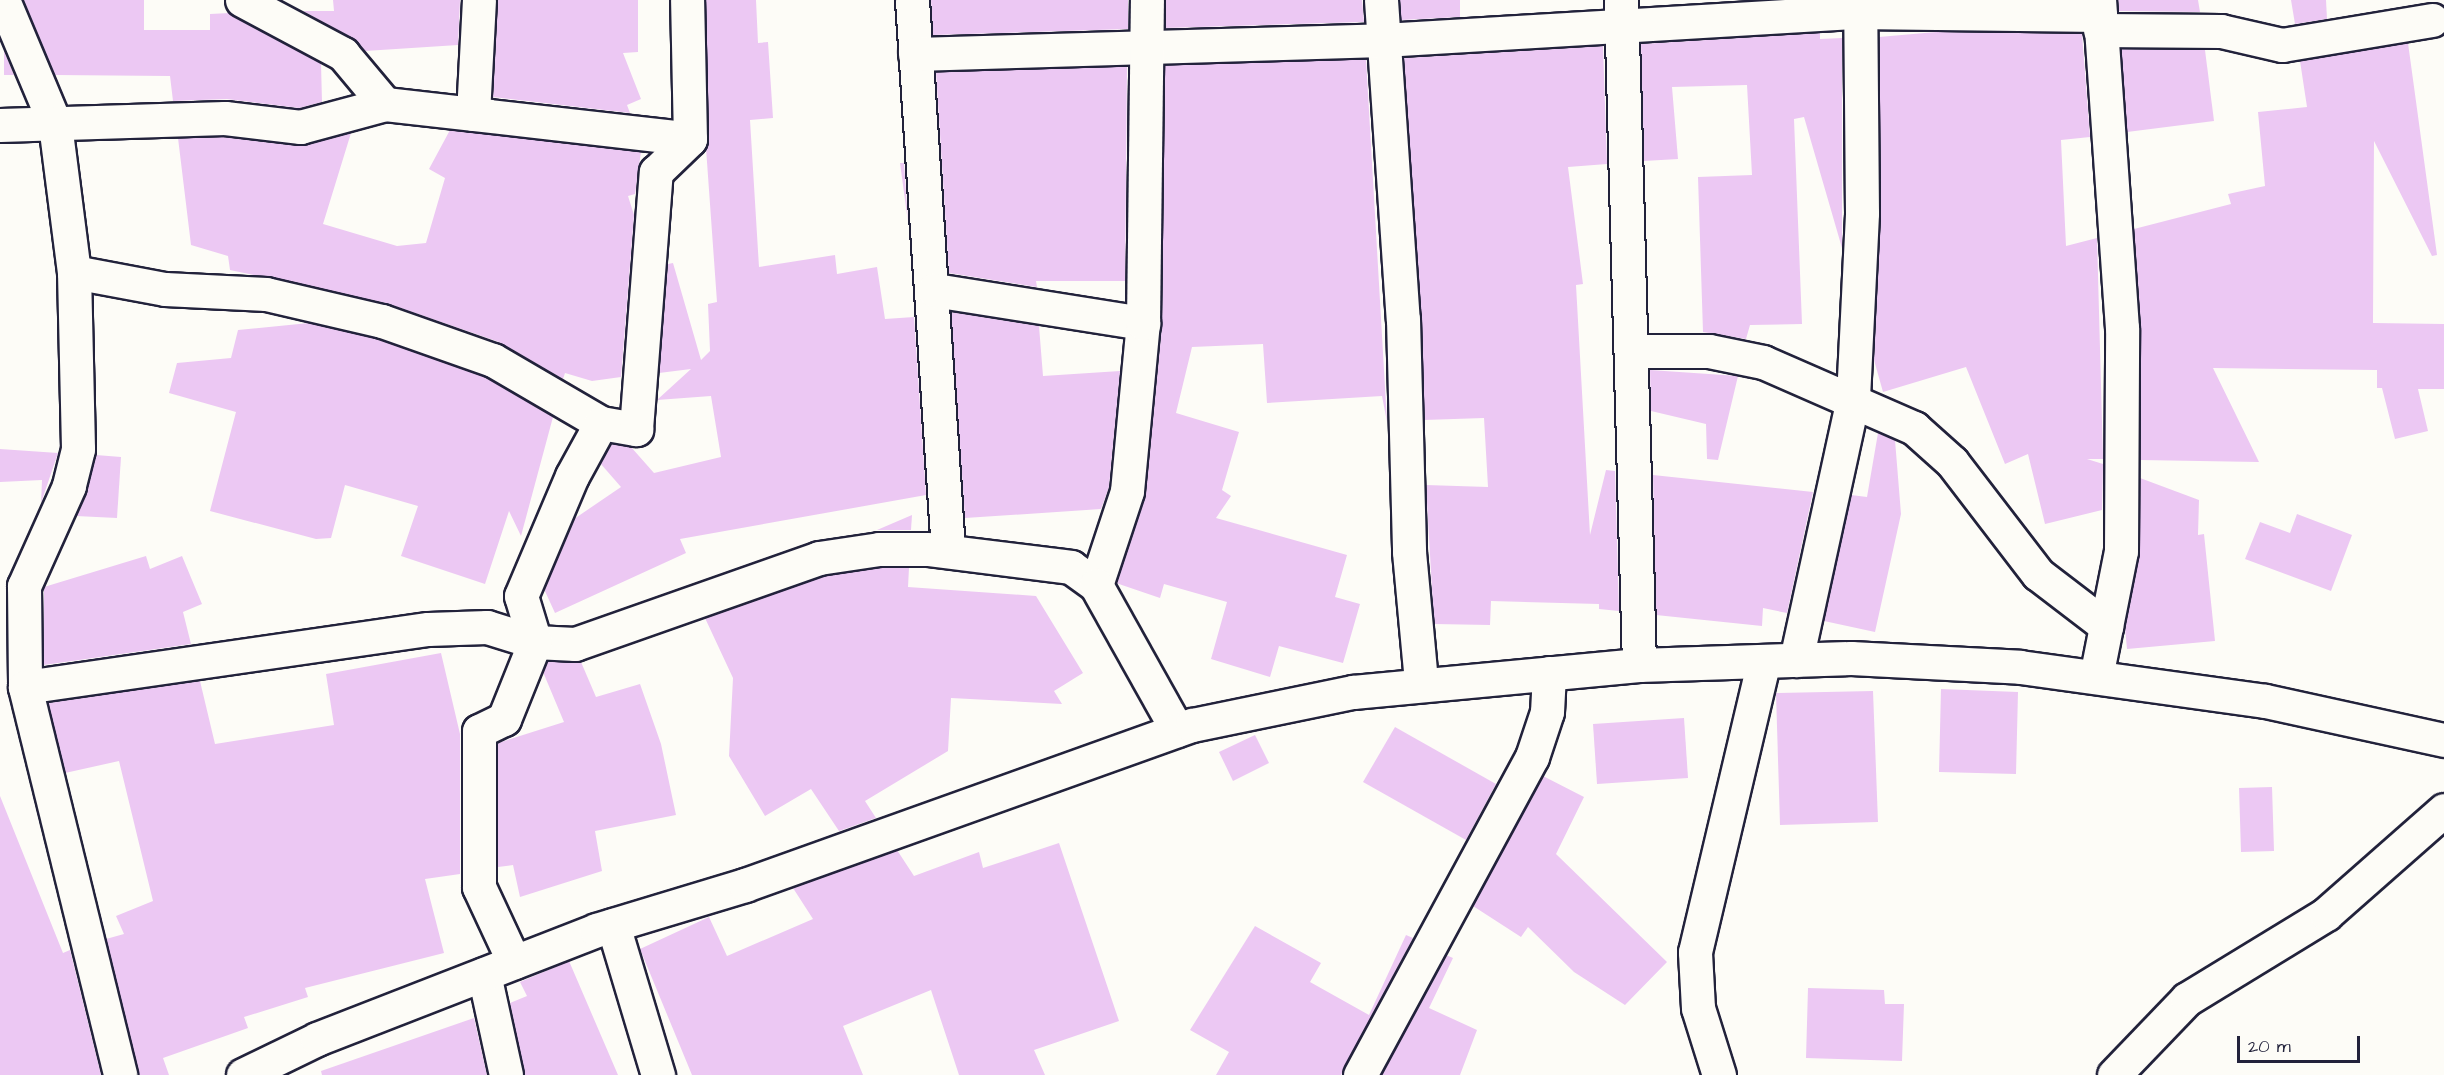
<!DOCTYPE html>
<html>
<head>
<meta charset="utf-8">
<style>
  body { margin:0 }
  #map { position:relative; width:2444px; height:1075px; overflow:hidden; background:#fdfcf7; font-family:"Architects Daughter",sans-serif }
  div>[style] { position:absolute }
  [style*='--x'] { left:calc(var(--x)*1px); top:calc(var(--y)*1px); width:calc(var(--w)*1px); rotate:calc(var(--a)*1deg) }
  .building>* { inset:0; background:#ecc8f3 }
  .roads { filter:drop-shadow(2px 0 #22223b) drop-shadow(-2px 0 #22223b) drop-shadow(0 2px #22223b) drop-shadow(0 -2px #22223b) }
  .minor>* { height:33px; margin:-16.5px; padding:0 16.5px; transform-origin:16.5px; border-radius:16.5px; background:#fdfcf7 }
  span { translate:-50% -50%; white-space:nowrap; text-align:center; line-height:1.15; -webkit-text-stroke:5px #fdfcf7; paint-order:stroke }
  .scale { position:absolute; left:2237px; top:1036px; width:123px; height:27px; box-sizing:border-box; border:3px solid #22223b; border-top:0; padding-left:8px; font-size:18px; line-height:21px; white-space:nowrap; color:#22223b; -webkit-text-stroke:4px #fdfcf7; paint-order:stroke }
</style>
</head>
<body>
<div id="map">
  <div class="building">
    <i style="clip-path:polygon(23px 0,144px 0,144px 30px,210px 30px,210px 14px,230px 13px,321px 63px,322px 102px,299px 108px,227px 99px,173px 101px,170px 76px,55px 75px)"></i>
    <i style="clip-path:polygon(333px 0,460px 0,458px 45px,365px 51px,352px 38px,303px 11px,334px 11px)"></i>
    <i style="clip-path:polygon(498px 0,638px 0,638px 52px,623px 53px,641px 99px,627px 105px,630px 113px,493px 97px)"></i>
    <i style="clip-path:polygon(706px 0,756px 0,758px 43px,768px 42px,773px 118px,750px 120px,759px 267px,835px 255px,837px 274px,877px 267px,885px 319px,914px 317px,926px 495px,680px 539px,686px 553px,555px 613px,544px 589px,574px 519px,621px 487px,600px 463px,611px 444px,631px 447px,654px 473px,721px 457px,711px 396px,657px 400px,691px 369px,659px 373px,668px 264px,673px 263px,701px 360px,710px 351px,708px 304px,717px 302px,706px 148px)"></i>
    <i style="clip-path:polygon(931px 0,1128px 0,1128px 29px,933px 35px)"></i>
    <i style="clip-path:polygon(1166px 0,1362px 0,1364px 22px,1165px 28px)"></i>
    <i style="clip-path:polygon(1400px 0,1460px 0,1460px 17px,1401px 20px)"></i>
    <i style="clip-path:polygon(2118px 0,2198px 0,2200px 12px,2119px 11px)"></i>
    <i style="clip-path:polygon(2291px 0,2326px 0,2327px 19px,2295px 24px)"></i>
    <i style="clip-path:polygon(1936px 32px,2082px 34px,2090px 137px,2061px 140px,2066px 246px,2097px 238px,2103px 459px,2087px 459px,2103px 464px,2102px 510px,2045px 524px,2028px 454px,2005px 464px,1966px 367px,1883px 392px,1874px 360px,1881px 214px,1879px 37px)"></i>
    <i style="clip-path:polygon(1820px 33px,1820px 39px,1842px 38px,1842px 248px,1804px 117px,1794px 119px,1802px 324px,1750px 325px,1746px 339px,1703px 332px,1698px 177px,1752px 175px,1747px 85px,1672px 87px,1678px 159px,1644px 161px,1641px 44px)"></i>
    <i style="clip-path:polygon(2408px 43px,2437px 255px,2432px 256px,2374px 141px,2373px 323px,2444px 324px,2444px 389px,2418px 389px,2428px 431px,2395px 439px,2382px 388px,2377px 388px,2377px 370px,2213px 368px,2259px 462px,2140px 460px,2141px 328px,2134px 229px,2231px 204px,2228px 194px,2265px 186px,2258px 112px,2307px 107px,2300px 61px)"></i>
    <i style="clip-path:polygon(1603px 46px,1607px 164px,1568px 167px,1583px 284px,1576px 285px,1590px 535px,1606px 470px,1615px 471px,1619px 611px,1599px 609px,1599px 604px,1491px 601px,1490px 625px,1434px 624px,1426px 485px,1488px 487px,1484px 418px,1424px 420px,1404px 58px)"></i>
    <i style="clip-path:polygon(2121px 49px,2205px 50px,2214px 121px,2127px 132px)"></i>
    <i style="clip-path:polygon(4px 51px,14px 75px,4px 75px)"></i>
    <i style="clip-path:polygon(1366px 59px,1387px 422px,1382px 396px,1267px 403px,1263px 344px,1192px 347px,1176px 413px,1239px 432px,1222px 490px,1231px 496px,1216px 518px,1347px 555px,1335px 597px,1360px 604px,1343px 663px,1279px 646px,1270px 677px,1211px 659px,1227px 602px,1164px 584px,1160px 598px,1116px 583px,1146px 493px,1162px 325px,1165px 65px)"></i>
    <i style="clip-path:polygon(1127px 66px,1125px 281px,1036px 281px,1037px 287px,949px 273px,936px 72px)"></i>
    <i style="clip-path:polygon(450px 130px,641px 152px,635px 194px,628px 196px,634px 215px,621px 377px,592px 381px,565px 373px,563px 379px,499px 342px,386px 303px,230px 270px,228px 256px,191px 245px,178px 138px,224px 137px,298px 146px,351px 133px,323px 224px,397px 246px,426px 243px,445px 178px,429px 169px)"></i>
    <i style="clip-path:polygon(900px 163px,904px 163px,908px 222px)"></i>
    <i style="clip-path:polygon(951px 312px,1039px 326px,1043px 376px,1120px 371px,1109px 487px,1101px 509px,965px 518px)"></i>
    <i style="clip-path:polygon(309px 323px,377px 339px,485px 377px,553px 417px,521px 536px,509px 511px,485px 584px,401px 556px,418px 506px,345px 485px,331px 538px,316px 539px,210px 511px,236px 412px,169px 393px,177px 363px,231px 358px,238px 330px)"></i>
    <i style="clip-path:polygon(1650px 370px,1738px 376px,1718px 460px,1707px 459px,1706px 424px,1651px 411px)"></i>
    <i style="clip-path:polygon(1878px 433px,1895px 440px,1901px 514px,1875px 632px,1824px 621px,1851px 495px,1867px 497px)"></i>
    <i style="clip-path:polygon(0 449px,58px 453px,41px 503px,42px 480px,0 482px)"></i>
    <i style="clip-path:polygon(96px 455px,121px 457px,117px 518px,76px 516px)"></i>
    <i style="clip-path:polygon(1653px 475px,1813px 492px,1787px 613px,1763px 608px,1762px 626px,1656px 615px)"></i>
    <i style="clip-path:polygon(2140px 478px,2199px 500px,2198px 535px,2204px 534px,2215px 641px,2127px 649px,2125px 628px,2140px 551px)"></i>
    <i style="clip-path:polygon(2297px 514px,2352px 535px,2331px 591px,2245px 559px,2260px 522px,2290px 533px)"></i>
    <i style="clip-path:polygon(912px 515px,911px 530px,877px 530px)"></i>
    <i style="clip-path:polygon(146px 556px,150px 569px,182px 556px,202px 604px,183px 612px,191px 644px,44px 665px,44px 587px)"></i>
    <i style="clip-path:polygon(880px 568px,909px 568px,908px 587px,1036px 596px,1083px 673px,1054px 691px,1062px 704px,951px 698px,948px 751px,865px 801px,876px 818px,839px 831px,811px 789px,765px 816px,729px 756px,733px 678px,705px 618px,824px 576px)"></i>
    <i style="clip-path:polygon(441px 653px,460px 734px,460px 874px,425px 879px,444px 953px,305px 988px,308px 997px,244px 1017px,248px 1028px,163px 1058px,169px 1075px,138px 1075px,106px 939px,124px 934px,116px 916px,153px 901px,119px 761px,65px 773px,48px 703px,200px 681px,215px 744px,334px 725px,326px 674px)"></i>
    <i style="clip-path:polygon(547px 661px,581px 662px,596px 697px,640px 684px,661px 744px,676px 815px,595px 831px,602px 871px,520px 897px,513px 865px,498px 867px,498px 743px,564px 722px,543px 672px)"></i>
    <i style="clip-path:polygon(1941px 689px,2018px 692px,2016px 774px,1939px 772px)"></i>
    <i style="clip-path:polygon(1873px 691px,1878px 822px,1780px 825px,1776px 693px)"></i>
    <i style="clip-path:polygon(1684px 718px,1688px 778px,1597px 784px,1593px 724px)"></i>
    <i style="clip-path:polygon(1395px 727px,1496px 784px,1466px 840px,1363px 782px)"></i>
    <i style="clip-path:polygon(1255px 735px,1269px 763px,1233px 781px,1219px 752px)"></i>
    <i style="clip-path:polygon(1543px 776px,1584px 797px,1556px 854px,1667px 962px,1625px 1005px,1574px 972px,1528px 927px,1521px 937px,1473px 906px)"></i>
    <i style="clip-path:polygon(2272px 787px,2274px 851px,2241px 852px,2239px 788px)"></i>
    <i style="clip-path:polygon(0 796px,63px 953px,70px 950px,101px 1075px,0 1075px)"></i>
    <i style="clip-path:polygon(1059px 843px,1119px 1021px,1034px 1050px,1045px 1075px,959px 1075px,931px 990px,843px 1026px,863px 1075px,692px 1075px,640px 949px,709px 917px,727px 956px,813px 919px,793px 888px,897px 850px,914px 876px,979px 852px,983px 868px)"></i>
    <i style="clip-path:polygon(1255px 926px,1321px 963px,1310px 982px,1369px 1015px,1406px 935px,1413px 938px,1341px 1075px,1216px 1075px,1229px 1052px,1190px 1030px)"></i>
    <i style="clip-path:polygon(1446px 955px,1453px 958px,1429px 1008px,1477px 1030px,1460px 1075px,1381px 1075px)"></i>
    <i style="clip-path:polygon(569px 961px,618px 1075px,524px 1075px,510px 1003px,527px 996px,520px 982px)"></i>
    <i style="clip-path:polygon(1808px 988px,1884px 990px,1885px 1004px,1904px 1004px,1902px 1061px,1806px 1058px)"></i>
    <i style="clip-path:polygon(474px 1018px,487px 1075px,322px 1075px,321px 1071px)"></i>
  </div>
  <div class="roads">
    <div class="minor">
      <i style="--x:3;--y:0;--w:134;--a:67.2"></i>
      <i style="--x:55;--y:124;--w:149;--a:82.7"></i>
      <i style="--x:74;--y:272;--w:177;--a:88.7"></i>
      <i style="--x:78;--y:449;--w:38;--a:104"></i>
      <i style="--x:69;--y:486;--w:110;--a:114.2"></i>
      <i style="--x:24;--y:586;--w:101;--a:89.4"></i>
      <i style="--x:25;--y:687;--w:399;--a:76.2"></i>
      <i style="--x:242;--y:0;--w:115;--a:28.1"></i>
      <i style="--x:343;--y:54;--w:65;--a:50"></i>
      <i style="--x:912;--y:0;--w:552;--a:86.26"></i>
      <i style="--x:1381;--y:0;--w:320;--a:86.1"></i>
      <i style="--x:1403;--y:319;--w:233;--a:88.5"></i>
      <i style="--x:1409;--y:552;--w:131;--a:84.7"></i>
      <i style="--x:1621;--y:0;--w:665;--a:88.45"></i>
      <i style="--x:2100;--y:30;--w:121;--a:0.5"></i>
      <i style="--x:2221;--y:31;--w:63;--a:12.9"></i>
      <i style="--x:2282;--y:45;--w:152;--a:-9.5"></i>
      <i style="--x:915;--y:54;--w:468;--a:-1.7"></i>
      <i style="--x:1383;--y:40;--w:479;--a:-3.4"></i>
      <i style="--x:1861;--y:12;--w:239;--a:0.7"></i>
      <i style="--x:473;--y:114;--w:114;--a:-87"></i>
      <i style="--x:0;--y:125;--w:225;--a:-1.8"></i>
      <i style="--x:225;--y:118;--w:76;--a:6.8"></i>
      <i style="--x:300;--y:127;--w:88;--a:-15.1"></i>
      <i style="--x:385;--y:104;--w:307;--a:6.5"></i>
      <i style="--x:74;--y:272;--w:93;--a:10.6"></i>
      <i style="--x:165;--y:289;--w:101;--a:2.8"></i>
      <i style="--x:266;--y:294;--w:119;--a:13.1"></i>
      <i style="--x:382;--y:321;--w:118;--a:19.4"></i>
      <i style="--x:493;--y:360;--w:125;--a:30.3"></i>
      <i style="--x:934;--y:290;--w:212;--a:9"></i>
      <i style="--x:1633;--y:351;--w:76;--a:0"></i>
      <i style="--x:1709;--y:351;--w:55;--a:11.5"></i>
      <i style="--x:1763;--y:362;--w:165;--a:23.6"></i>
      <i style="--x:1914;--y:428;--w:51;--a:41.8"></i>
      <i style="--x:1952;--y:462;--w:141;--a:52.5"></i>
      <i style="--x:2038;--y:574;--w:86;--a:37.4"></i>
      <i style="--x:1096;--y:585;--w:99;--a:-71.7"></i>
      <i style="--x:1127;--y:491;--w:169;--a:-84.6"></i>
      <i style="--x:1143;--y:323;--w:323;--a:-89.3"></i>
      <i style="--x:1796;--y:660;--w:268;--a:-77.7"></i>
      <i style="--x:1853;--y:398;--w:185;--a:-87.2"></i>
      <i style="--x:1862;--y:213;--w:213;--a:-90.5"></i>
      <i style="--x:2096;--y:677;--w:128;--a:-78.8"></i>
      <i style="--x:2121;--y:551;--w:223;--a:-89.7"></i>
      <i style="--x:2122;--y:328;--w:329;--a:-94"></i>
      <i style="--x:25;--y:687;--w:407;--a:-8.2"></i>
      <i style="--x:428;--y:629;--w:59;--a:-1.9"></i>
      <i style="--x:487;--y:627;--w:50;--a:17.4"></i>
      <i style="--x:535;--y:642;--w:40;--a:2.9"></i>
      <i style="--x:575;--y:644;--w:259;--a:-19.4"></i>
      <i style="--x:819;--y:558;--w:61;--a:-8.5"></i>
      <i style="--x:879;--y:549;--w:48;--a:0"></i>
      <i style="--x:927;--y:549;--w:145;--a:7.1"></i>
      <i style="--x:1071;--y:567;--w:31;--a:36"></i>
      <i style="--x:1096;--y:585;--w:166;--a:60.8"></i>
      <i style="--x:613;--y:925;--w:157;--a:73.3"></i>
      <i style="--x:514;--y:962;--w:83;--a:-115"></i>
      <i style="--x:479;--y:887;--w:156;--a:-90"></i>
      <i style="--x:479;--y:731;--w:28;--a:-26"></i>
      <i style="--x:504;--y:719;--w:83;--a:-68.1"></i>
      <i style="--x:535;--y:642;--w:48;--a:-106.9"></i>
      <i style="--x:521;--y:596;--w:130;--a:-67"></i>
      <i style="--x:572;--y:476;--w:60;--a:-61.3"></i>
      <i style="--x:601;--y:423;--w:36;--a:10"></i>
      <i style="--x:636;--y:429;--w:258;--a:-85.6"></i>
      <i style="--x:656;--y:172;--w:47;--a:-44.1"></i>
      <i style="--x:690;--y:139;--w:139;--a:-91.2"></i>
      <i style="--x:484;--y:974;--w:103;--a:77.7"></i>
      <i style="--x:243;--y:1075;--w:82;--a:-25.9"></i>
      <i style="--x:317;--y:1039;--w:300;--a:-21.3"></i>
      <i style="--x:596;--y:930;--w:156;--a:-16.8"></i>
      <i style="--x:745;--y:885;--w:475;--a:-19.7"></i>
      <i style="--x:1192;--y:725;--w:164;--a:-11.6"></i>
      <i style="--x:1353;--y:692;--w:287;--a:-5.4"></i>
      <i style="--x:1639;--y:665;--w:212;--a:-1.9"></i>
      <i style="--x:1851;--y:658;--w:169;--a:3"></i>
      <i style="--x:2020;--y:667;--w:247;--a:7.9"></i>
      <i style="--x:2265;--y:701;--w:183;--a:12.3"></i>
      <i style="--x:1360;--y:1075;--w:362;--a:-61.6"></i>
      <i style="--x:1532;--y:757;--w:47;--a:-71.6"></i>
      <i style="--x:1547;--y:712;--w:39;--a:-87"></i>
      <i style="--x:1719;--y:1075;--w:70;--a:-107.4"></i>
      <i style="--x:1698;--y:1008;--w:56;--a:-93.1"></i>
      <i style="--x:1695;--y:952;--w:299;--a:-76.7"></i>
      <i style="--x:2114;--y:1075;--w:105;--a:-46.2"></i>
      <i style="--x:2187;--y:999;--w:163;--a:-31.4"></i>
      <i style="--x:2326;--y:914;--w:157;--a:-41.4"></i>
    </div>
  </div>
  <div class="scale">20 m</div>
</div>
</body>
</html>
